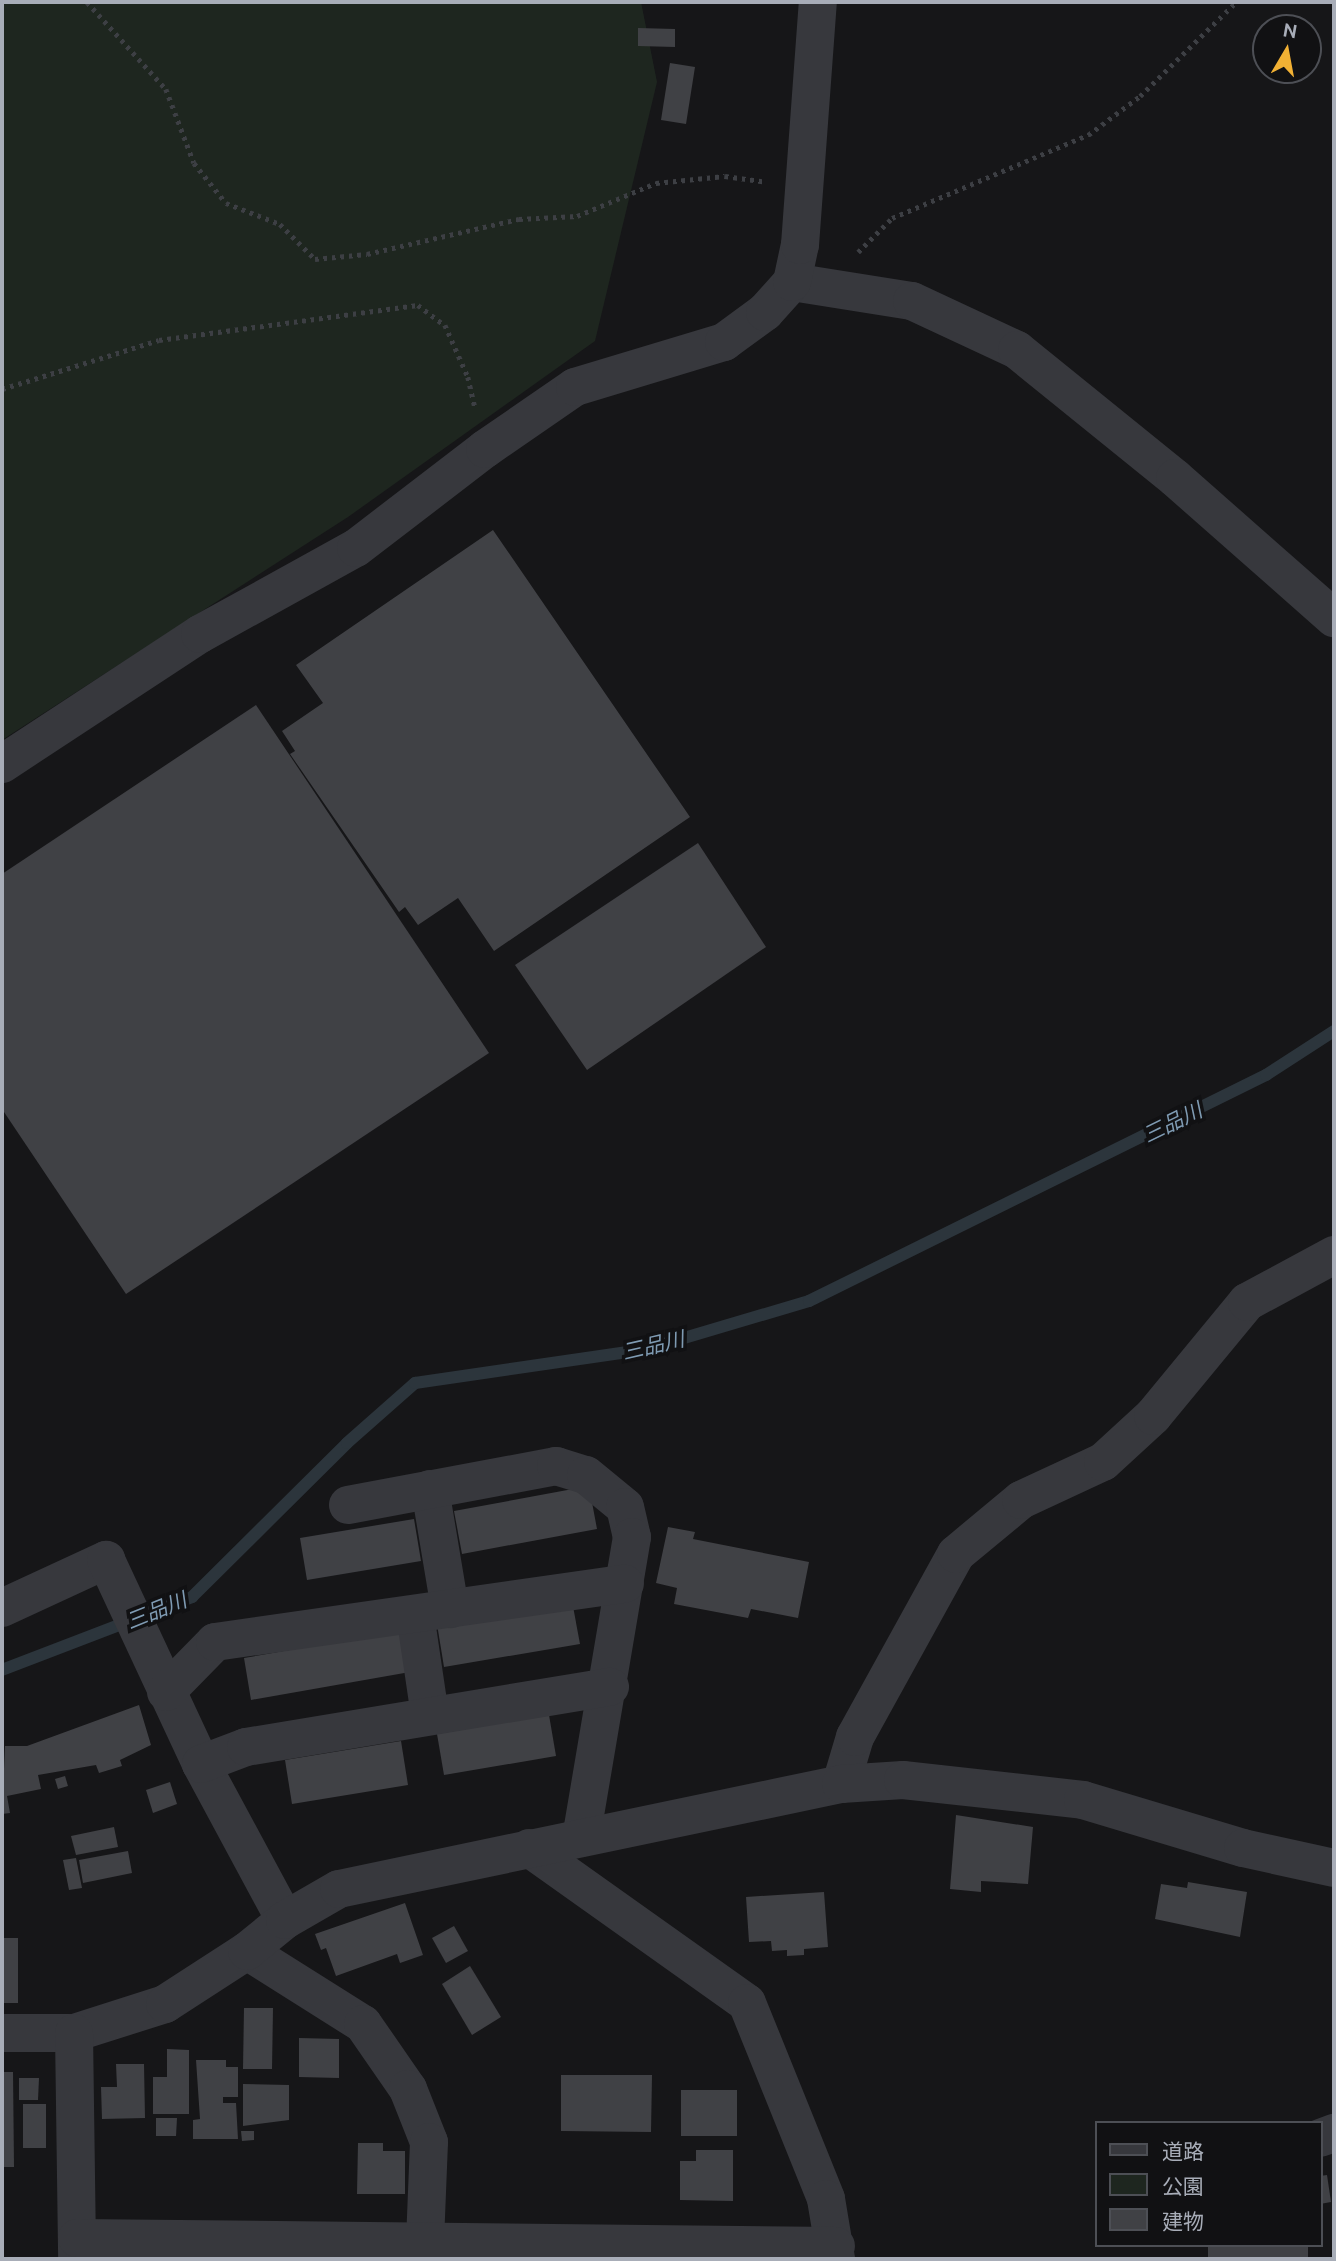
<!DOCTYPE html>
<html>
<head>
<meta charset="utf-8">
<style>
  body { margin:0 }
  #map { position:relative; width:1336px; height:2261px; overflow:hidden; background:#161618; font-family:Ubuntu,"Noto Sans JP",sans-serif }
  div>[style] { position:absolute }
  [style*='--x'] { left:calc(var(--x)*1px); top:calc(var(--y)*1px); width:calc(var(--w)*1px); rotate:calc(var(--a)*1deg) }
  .green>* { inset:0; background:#1e261f }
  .stream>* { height:12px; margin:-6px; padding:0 6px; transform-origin:6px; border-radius:6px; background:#2c353c }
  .building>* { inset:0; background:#404145 }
  .path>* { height:4.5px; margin-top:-2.25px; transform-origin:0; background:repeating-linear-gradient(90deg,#3d3f44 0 3.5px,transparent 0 8.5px) }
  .minor>* { height:38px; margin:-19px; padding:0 19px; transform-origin:19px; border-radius:19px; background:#37383d }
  span { translate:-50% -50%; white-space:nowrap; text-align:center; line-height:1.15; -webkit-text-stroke:7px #111113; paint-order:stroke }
  .water-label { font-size:21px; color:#7f9bb3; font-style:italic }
  .frame { position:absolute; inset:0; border:4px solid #a8adb8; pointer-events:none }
  .legend { position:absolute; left:1095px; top:2121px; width:228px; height:126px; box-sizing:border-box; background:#111113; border:2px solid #4d4f55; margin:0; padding:9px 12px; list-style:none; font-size:21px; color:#a8adb8 }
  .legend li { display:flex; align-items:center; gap:14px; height:35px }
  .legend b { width:35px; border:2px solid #4d4f55 }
  .north { position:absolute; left:1252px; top:14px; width:70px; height:70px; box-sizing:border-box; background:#111113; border:2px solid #4d4f55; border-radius:50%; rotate:10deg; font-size:19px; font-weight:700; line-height:28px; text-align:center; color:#a8adb8 }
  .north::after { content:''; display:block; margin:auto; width:24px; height:32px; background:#f2b134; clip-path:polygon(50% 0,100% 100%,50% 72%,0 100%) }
</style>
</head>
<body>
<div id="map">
  <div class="green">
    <i style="clip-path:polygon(2px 2px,641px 2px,657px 82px,595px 341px,348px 517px,2px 740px)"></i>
  </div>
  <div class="stream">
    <i style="--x:2;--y:1670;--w:204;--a:-21"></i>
    <i style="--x:192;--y:1597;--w:218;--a:-44.8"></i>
    <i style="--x:347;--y:1443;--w:91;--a:-41.4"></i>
    <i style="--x:415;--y:1383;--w:234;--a:-8.3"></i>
    <i style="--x:647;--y:1349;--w:169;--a:-16.5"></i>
    <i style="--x:809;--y:1301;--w:510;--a:-26.31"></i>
    <i style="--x:1266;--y:1075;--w:81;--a:-32.9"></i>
  </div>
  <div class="building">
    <i style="clip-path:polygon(638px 28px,675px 29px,675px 47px,638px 46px)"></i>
    <i style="clip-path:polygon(670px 63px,695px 67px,686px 124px,661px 120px)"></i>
    <i style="clip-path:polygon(493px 530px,690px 817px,494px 951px,458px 898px,418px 925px,405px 907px,399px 912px,290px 754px,295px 751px,282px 731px,323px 703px,296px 665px)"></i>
    <i style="clip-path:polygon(256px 705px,489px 1053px,126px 1294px,2px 1109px,2px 874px)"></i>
    <i style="clip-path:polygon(698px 843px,766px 947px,587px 1070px,515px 965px)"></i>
    <i style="clip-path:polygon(589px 1486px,597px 1529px,462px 1554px,454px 1511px)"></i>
    <i style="clip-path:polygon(414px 1519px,421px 1561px,307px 1580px,300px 1538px)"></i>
    <i style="clip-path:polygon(668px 1527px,695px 1532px,693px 1539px,809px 1562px,798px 1618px,751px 1609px,748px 1618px,674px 1604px,677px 1588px,656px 1583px)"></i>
    <i style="clip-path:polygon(572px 1601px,580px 1644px,444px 1667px,437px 1624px)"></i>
    <i style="clip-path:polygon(403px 1630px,410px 1672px,251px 1700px,244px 1658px)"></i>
    <i style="clip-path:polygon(139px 1705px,151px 1745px,120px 1760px,122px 1766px,99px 1773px,96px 1765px,38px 1775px,41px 1789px,7px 1796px,10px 1813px,2px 1814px,5px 1746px,27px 1746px)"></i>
    <i style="clip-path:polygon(549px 1715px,556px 1756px,444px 1775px,437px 1734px)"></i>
    <i style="clip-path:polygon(401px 1741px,408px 1785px,292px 1804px,285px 1760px)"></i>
    <i style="clip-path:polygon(65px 1776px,68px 1786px,58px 1789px,55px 1779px)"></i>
    <i style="clip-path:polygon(170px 1782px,177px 1804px,153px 1813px,146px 1790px)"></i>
    <i style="clip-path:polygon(956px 1815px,1033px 1827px,1028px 1884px,981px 1881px,981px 1892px,950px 1889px)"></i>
    <i style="clip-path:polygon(114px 1827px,118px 1847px,76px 1855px,71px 1836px)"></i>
    <i style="clip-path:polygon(128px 1851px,132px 1873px,83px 1883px,79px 1860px)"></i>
    <i style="clip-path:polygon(76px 1858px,82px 1888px,69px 1890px,63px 1860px)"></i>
    <i style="clip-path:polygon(1188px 1882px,1247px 1892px,1240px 1937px,1155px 1919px,1161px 1884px,1187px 1888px)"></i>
    <i style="clip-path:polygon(824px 1892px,828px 1947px,804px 1949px,804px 1955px,787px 1956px,787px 1950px,772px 1951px,771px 1941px,749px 1942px,746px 1897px)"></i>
    <i style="clip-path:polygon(405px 1903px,423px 1955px,400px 1963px,397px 1954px,336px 1976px,326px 1948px,321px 1950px,315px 1934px)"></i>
    <i style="clip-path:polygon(454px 1926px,468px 1951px,446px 1963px,432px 1938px)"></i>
    <i style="clip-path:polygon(2px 1938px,18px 1938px,18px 2003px,2px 2003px)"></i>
    <i style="clip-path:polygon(470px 1966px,501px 2017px,472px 2035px,442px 1984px)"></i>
    <i style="clip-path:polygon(244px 2008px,273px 2008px,272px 2069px,243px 2069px)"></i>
    <i style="clip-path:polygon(299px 2038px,339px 2039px,339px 2078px,299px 2077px)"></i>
    <i style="clip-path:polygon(167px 2049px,189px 2050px,189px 2114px,153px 2114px,153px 2077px,167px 2077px)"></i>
    <i style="clip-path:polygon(196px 2060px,226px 2060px,226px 2067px,238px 2067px,238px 2097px,223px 2097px,223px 2103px,236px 2103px,238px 2139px,193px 2139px,193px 2120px,200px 2119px)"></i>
    <i style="clip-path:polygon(116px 2064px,144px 2064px,145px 2118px,102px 2119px,101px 2087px,117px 2087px)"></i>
    <i style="clip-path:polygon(2px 2072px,13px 2072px,14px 2167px,2px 2167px)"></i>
    <i style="clip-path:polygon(561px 2075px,652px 2075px,651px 2132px,561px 2131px)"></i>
    <i style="clip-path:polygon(19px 2078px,39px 2078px,38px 2100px,19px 2100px)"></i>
    <i style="clip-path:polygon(243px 2084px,289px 2085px,289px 2120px,243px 2126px)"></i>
    <i style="clip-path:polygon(681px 2090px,737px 2090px,737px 2136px,681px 2136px)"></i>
    <i style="clip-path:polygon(23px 2104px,46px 2104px,46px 2148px,23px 2148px)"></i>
    <i style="clip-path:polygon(156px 2118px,177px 2118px,176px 2136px,156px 2136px)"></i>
    <i style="clip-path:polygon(241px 2131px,254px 2131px,254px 2140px,242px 2141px)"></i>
    <i style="clip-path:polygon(358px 2143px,383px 2143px,383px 2151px,405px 2151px,405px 2194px,357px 2194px)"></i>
    <i style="clip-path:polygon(696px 2150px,733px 2150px,733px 2201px,680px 2200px,680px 2161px,696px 2161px)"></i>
    <i style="clip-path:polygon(1327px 2175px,1331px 2202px,1320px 2204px,1320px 2176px)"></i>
    <i style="clip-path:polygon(1308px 2245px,1308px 2259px,1208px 2259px,1208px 2247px)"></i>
  </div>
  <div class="path">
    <i style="--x:87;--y:2;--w:118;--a:47.8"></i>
    <i style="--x:166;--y:89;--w:79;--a:69.3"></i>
    <i style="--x:194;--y:163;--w:51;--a:51.3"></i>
    <i style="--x:226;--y:203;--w:58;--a:21.3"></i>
    <i style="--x:280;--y:224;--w:49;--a:45"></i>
    <i style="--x:315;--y:259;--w:52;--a:-5.5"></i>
    <i style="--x:367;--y:254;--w:156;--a:-13"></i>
    <i style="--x:519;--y:219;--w:58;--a:-3"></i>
    <i style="--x:577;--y:216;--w:86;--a:-22.7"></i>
    <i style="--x:656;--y:183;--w:69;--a:-5.8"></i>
    <i style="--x:725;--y:176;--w:42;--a:8.1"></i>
    <i style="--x:858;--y:252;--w:48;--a:-45"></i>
    <i style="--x:892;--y:218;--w:213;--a:-23"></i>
    <i style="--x:1088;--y:135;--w:65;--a:-36.9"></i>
    <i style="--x:1140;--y:96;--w:134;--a:-44.4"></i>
    <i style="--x:2;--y:389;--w:164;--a:-17.3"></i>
    <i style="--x:159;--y:340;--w:261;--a:-7.7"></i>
    <i style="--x:418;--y:305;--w:34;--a:37"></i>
    <i style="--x:445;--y:325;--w:57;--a:66.1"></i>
    <i style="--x:468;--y:377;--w:31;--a:77"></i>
  </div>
  <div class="minor">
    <i style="--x:792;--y:282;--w:121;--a:9"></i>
    <i style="--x:912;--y:301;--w:116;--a:25"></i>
    <i style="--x:1017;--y:350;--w:203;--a:39"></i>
    <i style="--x:1175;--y:478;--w:212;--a:41.4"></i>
    <i style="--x:2;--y:764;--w:237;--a:-33.3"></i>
    <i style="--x:200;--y:634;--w:178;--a:-28.9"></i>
    <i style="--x:356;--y:548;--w:163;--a:-37.5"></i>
    <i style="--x:485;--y:449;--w:109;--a:-34.6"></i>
    <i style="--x:575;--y:387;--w:156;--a:-16.8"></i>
    <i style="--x:724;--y:342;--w:51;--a:-36.2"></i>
    <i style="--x:765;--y:312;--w:40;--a:-48"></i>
    <i style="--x:792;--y:282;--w:38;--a:-78"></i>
    <i style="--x:800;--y:245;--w:244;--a:-85.8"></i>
    <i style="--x:430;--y:1489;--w:122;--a:80.5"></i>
    <i style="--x:348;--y:1505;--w:212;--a:-10.6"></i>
    <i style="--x:556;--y:1466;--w:31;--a:17"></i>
    <i style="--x:586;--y:1475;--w:50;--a:39.4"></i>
    <i style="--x:625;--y:1507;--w:31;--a:77"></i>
    <i style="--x:632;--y:1537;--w:305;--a:99.6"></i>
    <i style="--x:2;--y:1608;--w:115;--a:-24.8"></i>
    <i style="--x:106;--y:1560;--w:225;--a:65"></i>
    <i style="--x:201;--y:1764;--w:177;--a:61.7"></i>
    <i style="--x:415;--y:1614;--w:103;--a:81.6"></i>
    <i style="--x:166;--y:1692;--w:70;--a:-45.6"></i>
    <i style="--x:215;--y:1642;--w:414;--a:-8.1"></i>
    <i style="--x:201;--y:1764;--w:48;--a:-20.7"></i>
    <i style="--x:246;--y:1747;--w:369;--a:-9.4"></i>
    <i style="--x:841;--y:1784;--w:49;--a:-73.4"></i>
    <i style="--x:855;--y:1737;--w:209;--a:-61.1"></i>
    <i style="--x:956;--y:1554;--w:85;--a:-39.7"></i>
    <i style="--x:1021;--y:1500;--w:90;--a:-24.9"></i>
    <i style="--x:1103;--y:1462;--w:68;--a:-42.6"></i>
    <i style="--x:1153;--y:1416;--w:148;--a:-50.5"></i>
    <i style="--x:1247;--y:1302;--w:99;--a:-28.4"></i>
    <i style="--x:529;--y:1848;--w:267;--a:35.4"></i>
    <i style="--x:747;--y:2003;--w:211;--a:68"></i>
    <i style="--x:826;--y:2199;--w:61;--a:80.5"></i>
    <i style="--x:247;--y:1951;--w:137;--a:32.2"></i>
    <i style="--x:363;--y:2024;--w:79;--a:55.3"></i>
    <i style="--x:408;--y:2089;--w:57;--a:68.4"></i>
    <i style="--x:429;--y:2142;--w:100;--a:92.3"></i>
    <i style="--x:2;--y:2033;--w:72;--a:0"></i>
    <i style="--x:74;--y:2033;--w:96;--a:-17.7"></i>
    <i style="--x:165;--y:2004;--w:98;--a:-32.9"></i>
    <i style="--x:247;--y:1951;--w:49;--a:-39.2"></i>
    <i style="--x:285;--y:1920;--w:62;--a:-29.9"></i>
    <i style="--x:339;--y:1889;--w:513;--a:-11.81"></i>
    <i style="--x:841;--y:1784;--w:62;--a:-3.7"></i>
    <i style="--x:903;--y:1780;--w:181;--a:6.3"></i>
    <i style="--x:1083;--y:1800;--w:167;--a:16.7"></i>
    <i style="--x:1243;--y:1848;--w:93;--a:12.4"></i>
    <i style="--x:74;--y:2033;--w:226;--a:89.2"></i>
    <i style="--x:1320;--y:2138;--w:15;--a:-20"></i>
    <i style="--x:77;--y:2238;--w:759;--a:0.6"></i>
  </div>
  <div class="water-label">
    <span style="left:1172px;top:1122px;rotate:-26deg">三品川</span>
    <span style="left:653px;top:1345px;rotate:-13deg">三品川</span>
    <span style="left:156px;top:1610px;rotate:-22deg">三品川</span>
  </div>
  <div class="frame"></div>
  <ul class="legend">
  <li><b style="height:9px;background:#37383d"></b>道路</li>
  <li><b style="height:19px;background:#1e261f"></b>公園</li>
  <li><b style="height:19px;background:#404145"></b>建物</li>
  </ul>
  <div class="north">N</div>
</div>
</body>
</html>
